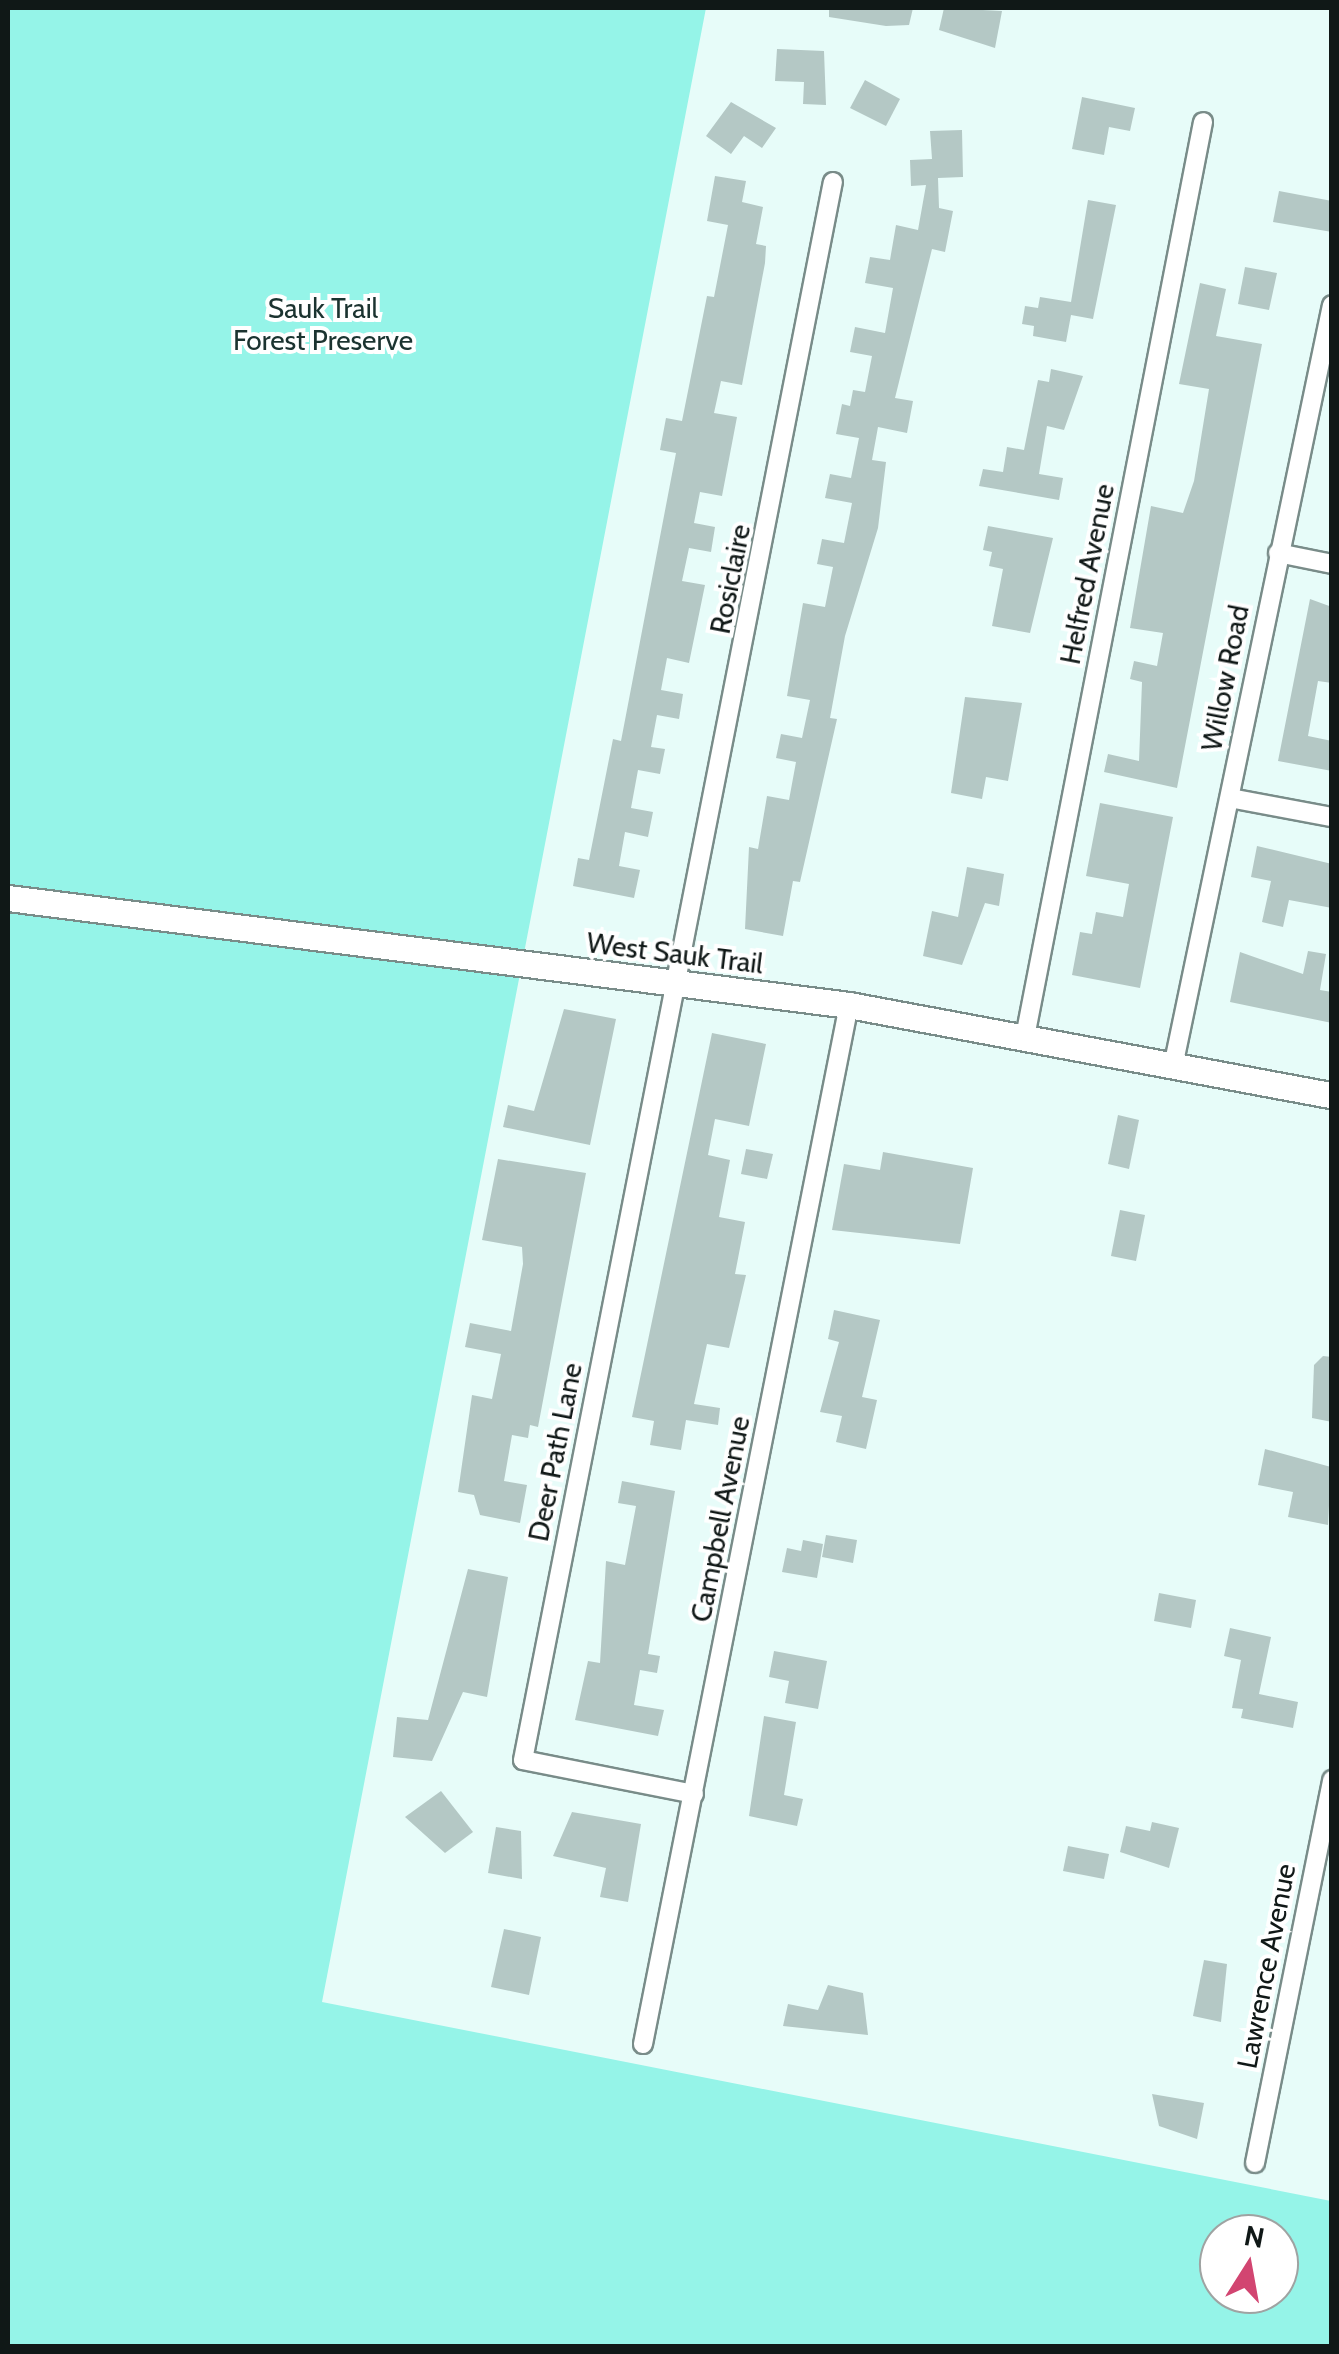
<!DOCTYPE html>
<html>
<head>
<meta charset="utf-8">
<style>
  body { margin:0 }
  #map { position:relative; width:1339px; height:2354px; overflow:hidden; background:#e7fcf9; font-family:Cabin,sans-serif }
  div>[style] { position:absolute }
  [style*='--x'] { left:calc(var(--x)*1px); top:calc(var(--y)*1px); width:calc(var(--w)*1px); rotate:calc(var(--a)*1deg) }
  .green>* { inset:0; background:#95f4e8 }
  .building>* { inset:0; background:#b4c8c5 }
  .roads { filter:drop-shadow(2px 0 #798c89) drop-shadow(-2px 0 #798c89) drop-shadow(0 2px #798c89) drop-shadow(0 -2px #798c89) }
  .minor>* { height:18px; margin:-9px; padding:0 9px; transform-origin:9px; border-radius:9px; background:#fff }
  .secondary>* { height:25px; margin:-12.5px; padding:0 12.5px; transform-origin:12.5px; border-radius:12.5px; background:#fff }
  span { translate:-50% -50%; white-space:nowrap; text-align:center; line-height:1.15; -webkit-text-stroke:8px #fff; paint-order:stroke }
  .park-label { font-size:28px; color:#1b3330 }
  .street-label { font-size:28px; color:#101817 }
  .frame { position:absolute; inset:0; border:10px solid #101817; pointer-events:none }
  .north { position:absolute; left:1199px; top:2214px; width:100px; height:100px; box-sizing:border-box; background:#fff; border:2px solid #9fa3a2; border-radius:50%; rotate:11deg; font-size:28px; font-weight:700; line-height:40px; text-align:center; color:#101817 }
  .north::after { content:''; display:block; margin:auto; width:35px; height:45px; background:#d24571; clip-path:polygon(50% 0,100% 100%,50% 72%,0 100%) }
</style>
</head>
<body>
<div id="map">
  <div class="green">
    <i style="clip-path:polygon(evenodd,8px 8px,706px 8px,322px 2002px,1331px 2201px,1331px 2346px,8px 2346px,8px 8px,1219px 2234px,1279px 2234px,1279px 2294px,1219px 2294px,1219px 2234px)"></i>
  </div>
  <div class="building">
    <i style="clip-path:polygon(829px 8px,913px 8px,909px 25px,886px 26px,829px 17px)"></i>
    <i style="clip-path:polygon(944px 8px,1002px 11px,995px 48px,939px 30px)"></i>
    <i style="clip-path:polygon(777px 49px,824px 51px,826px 105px,803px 104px,804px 82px,775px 81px)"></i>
    <i style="clip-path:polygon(865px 80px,900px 99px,886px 126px,850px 108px)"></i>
    <i style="clip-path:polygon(1082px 97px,1135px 108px,1130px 131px,1109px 127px,1104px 155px,1072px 149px)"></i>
    <i style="clip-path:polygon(731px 102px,776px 128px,762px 148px,744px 136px,731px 154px,706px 136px)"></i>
    <i style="clip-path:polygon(962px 130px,963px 177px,938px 178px,939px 208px,953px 211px,945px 252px,932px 249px,895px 398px,913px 401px,907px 433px,878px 427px,872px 460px,886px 462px,878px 528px,845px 636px,830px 718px,837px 719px,800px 882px,793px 881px,783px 936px,745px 929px,749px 847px,758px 849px,767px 796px,789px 800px,796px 762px,776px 758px,781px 734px,802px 738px,810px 700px,787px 696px,803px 603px,825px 607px,833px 567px,817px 564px,822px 539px,844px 543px,852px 503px,825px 498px,830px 474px,851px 478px,859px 438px,836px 434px,842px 404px,850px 406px,853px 390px,865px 392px,872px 356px,850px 352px,855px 327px,885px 333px,893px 288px,865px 283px,870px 257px,890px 260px,896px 225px,918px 230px,926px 185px,911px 186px,910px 160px,932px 159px,930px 131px)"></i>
    <i style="clip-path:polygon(715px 176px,746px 181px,742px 202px,763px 207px,756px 244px,766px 246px,765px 263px,742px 385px,721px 381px,714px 413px,737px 417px,722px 496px,700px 492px,694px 523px,715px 527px,711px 552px,689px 548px,682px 581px,705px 585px,689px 663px,667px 658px,661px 690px,683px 694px,679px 719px,657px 715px,651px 747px,665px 749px,660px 774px,638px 770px,631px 808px,653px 812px,648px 837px,625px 832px,619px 866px,640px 870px,634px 898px,573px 886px,578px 858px,589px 860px,613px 739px,621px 741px,676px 453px,660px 450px,666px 418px,682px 421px,707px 296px,714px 297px,728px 225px,707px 221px)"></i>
    <i style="clip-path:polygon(1279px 191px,1332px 201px,1332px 232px,1273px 222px)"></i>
    <i style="clip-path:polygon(1088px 200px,1116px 205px,1093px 319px,1071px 315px,1066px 342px,1033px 336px,1034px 326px,1022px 324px,1025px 306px,1038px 308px,1040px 297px,1071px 302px)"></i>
    <i style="clip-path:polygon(1245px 267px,1277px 273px,1269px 310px,1238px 304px)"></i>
    <i style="clip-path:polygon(1200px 283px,1226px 289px,1216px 336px,1262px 344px,1177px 788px,1104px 772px,1108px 754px,1139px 761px,1142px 682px,1130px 679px,1134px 661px,1157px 666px,1163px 633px,1130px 628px,1151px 506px,1183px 513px,1194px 481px,1209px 389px,1179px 384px)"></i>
    <i style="clip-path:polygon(1051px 369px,1083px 376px,1064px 430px,1047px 426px,1039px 474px,1063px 478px,1059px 500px,979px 486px,983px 469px,1003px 472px,1007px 447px,1024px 450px,1038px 380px,1049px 382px)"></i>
    <i style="clip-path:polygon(988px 526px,1053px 538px,1030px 633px,992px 626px,1003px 569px,989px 566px,992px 552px,983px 550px)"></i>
    <i style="clip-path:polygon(1310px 599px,1332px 607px,1332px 683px,1318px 681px,1308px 736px,1332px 741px,1332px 771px,1278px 761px)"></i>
    <i style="clip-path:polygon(965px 697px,1022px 703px,1008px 781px,986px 777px,982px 799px,951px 793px)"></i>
    <i style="clip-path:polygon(1100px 803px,1173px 817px,1140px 988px,1072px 975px,1080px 932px,1092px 934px,1096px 912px,1123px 917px,1129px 884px,1086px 876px)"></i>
    <i style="clip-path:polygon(1257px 846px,1332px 864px,1332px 908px,1289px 900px,1283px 927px,1262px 922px,1271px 881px,1251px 877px)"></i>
    <i style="clip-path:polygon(967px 867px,1004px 874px,999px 906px,985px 903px,962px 965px,923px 956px,932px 911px,958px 917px)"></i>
    <i style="clip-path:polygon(1308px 951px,1326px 954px,1320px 990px,1332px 992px,1332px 1023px,1230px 1002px,1240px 952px,1303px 974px)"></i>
    <i style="clip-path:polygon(564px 1009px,616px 1019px,590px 1145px,503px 1127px,508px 1105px,534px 1111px)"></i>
    <i style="clip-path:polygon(712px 1033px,766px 1044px,749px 1126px,715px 1119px,708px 1155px,730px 1160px,719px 1217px,745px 1222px,735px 1274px,746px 1275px,729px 1348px,707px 1344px,694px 1404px,720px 1408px,718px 1425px,686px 1420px,681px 1450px,650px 1445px,654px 1421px,632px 1417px)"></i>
    <i style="clip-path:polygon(1118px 1115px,1139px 1120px,1129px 1169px,1108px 1164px)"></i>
    <i style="clip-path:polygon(746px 1149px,773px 1154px,767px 1179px,741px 1174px)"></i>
    <i style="clip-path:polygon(883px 1152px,973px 1168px,960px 1244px,832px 1230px,844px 1164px,880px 1170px)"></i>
    <i style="clip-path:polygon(498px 1159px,586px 1173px,538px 1427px,530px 1425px,528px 1438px,512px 1435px,504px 1481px,527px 1485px,520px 1523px,480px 1515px,474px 1495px,458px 1492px,472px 1395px,492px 1399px,501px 1354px,465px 1347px,470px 1323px,511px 1331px,523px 1264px,522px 1247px,482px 1240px)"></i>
    <i style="clip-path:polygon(1120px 1210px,1145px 1215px,1136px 1261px,1111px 1256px)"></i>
    <i style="clip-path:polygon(834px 1310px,880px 1320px,862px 1397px,877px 1400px,866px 1449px,836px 1442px,842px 1416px,820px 1412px,839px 1342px,828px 1339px)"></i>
    <i style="clip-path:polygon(1323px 1356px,1332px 1357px,1332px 1422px,1312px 1418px,1314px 1365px)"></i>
    <i style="clip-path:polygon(1265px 1449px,1331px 1467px,1328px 1525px,1288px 1517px,1293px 1492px,1258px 1485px)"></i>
    <i style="clip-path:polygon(622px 1481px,675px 1491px,648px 1654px,660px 1656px,657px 1673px,640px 1670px,634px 1705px,664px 1710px,658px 1736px,575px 1720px,588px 1661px,600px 1663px,606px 1561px,625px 1565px,636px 1506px,618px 1503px)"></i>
    <i style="clip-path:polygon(826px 1535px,857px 1540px,853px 1563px,822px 1557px)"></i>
    <i style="clip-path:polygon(803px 1540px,823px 1544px,817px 1578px,782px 1572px,787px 1548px,801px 1551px)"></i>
    <i style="clip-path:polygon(468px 1569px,508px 1577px,487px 1697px,463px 1692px,432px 1761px,393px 1757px,397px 1717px,428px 1720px)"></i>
    <i style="clip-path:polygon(1159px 1593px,1196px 1600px,1191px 1628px,1154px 1621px)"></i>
    <i style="clip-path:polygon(1230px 1628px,1271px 1637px,1259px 1694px,1298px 1702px,1293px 1728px,1241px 1718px,1243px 1709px,1232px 1708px,1241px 1660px,1224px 1656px)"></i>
    <i style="clip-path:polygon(774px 1651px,827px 1661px,818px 1709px,785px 1703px,789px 1681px,769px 1677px)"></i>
    <i style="clip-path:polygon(764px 1716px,796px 1722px,784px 1795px,803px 1799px,797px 1826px,749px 1816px)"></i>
    <i style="clip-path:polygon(441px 1791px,473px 1832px,445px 1853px,405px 1817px)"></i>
    <i style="clip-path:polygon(572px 1812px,641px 1824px,628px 1902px,600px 1897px,606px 1868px,553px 1856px)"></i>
    <i style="clip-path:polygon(1152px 1822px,1179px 1828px,1169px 1868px,1120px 1852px,1126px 1826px,1150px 1831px)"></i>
    <i style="clip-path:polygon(496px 1827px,521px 1831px,522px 1879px,488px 1873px)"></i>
    <i style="clip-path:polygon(1068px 1846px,1109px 1854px,1104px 1879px,1063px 1871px)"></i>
    <i style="clip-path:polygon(504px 1929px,541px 1937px,529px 1995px,491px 1987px)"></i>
    <i style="clip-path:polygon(1204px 1960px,1227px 1964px,1221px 2022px,1193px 2016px)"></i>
    <i style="clip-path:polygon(828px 1985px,863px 1993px,868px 2035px,783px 2026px,788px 2004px,818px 2010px)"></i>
    <i style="clip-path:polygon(1152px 2094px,1204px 2103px,1197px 2139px,1159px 2126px)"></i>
  </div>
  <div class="roads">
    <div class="minor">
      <i style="--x:1278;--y:553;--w:55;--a:11.5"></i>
      <i style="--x:1230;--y:798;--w:104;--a:10.6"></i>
      <i style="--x:1025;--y:1037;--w:932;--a:-78.99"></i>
      <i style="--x:1174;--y:1062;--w:773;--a:-78.21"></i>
      <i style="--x:694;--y:1794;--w:174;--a:-168.8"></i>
      <i style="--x:523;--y:1760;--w:1608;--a:-78.89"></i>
      <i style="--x:643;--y:2044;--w:1059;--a:-78.79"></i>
      <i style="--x:1255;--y:2163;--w:391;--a:-78.6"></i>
    </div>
    <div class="secondary">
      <i style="--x:8;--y:898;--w:848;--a:7.25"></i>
      <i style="--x:849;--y:1005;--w:491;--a:10.6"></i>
    </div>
  </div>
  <div class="park-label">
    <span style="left:323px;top:324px">Sauk Trail<br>Forest Preserve</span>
  </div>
  <div class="street-label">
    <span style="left:1087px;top:574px;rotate:-79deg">Helfred Avenue</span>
    <span style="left:730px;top:579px;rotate:-79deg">Rosiclaire</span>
    <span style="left:1225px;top:678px;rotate:-79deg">Willow Road</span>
    <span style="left:675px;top:953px;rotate:7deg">West Sauk Trail</span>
    <span style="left:555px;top:1452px;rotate:-79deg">Deer Path Lane</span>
    <span style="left:720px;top:1519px;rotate:-79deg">Campbell Avenue</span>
    <span style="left:1266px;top:1966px;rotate:-79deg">Lawrence Avenue</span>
  </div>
  <div class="frame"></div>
  <div class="north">N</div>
</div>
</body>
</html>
